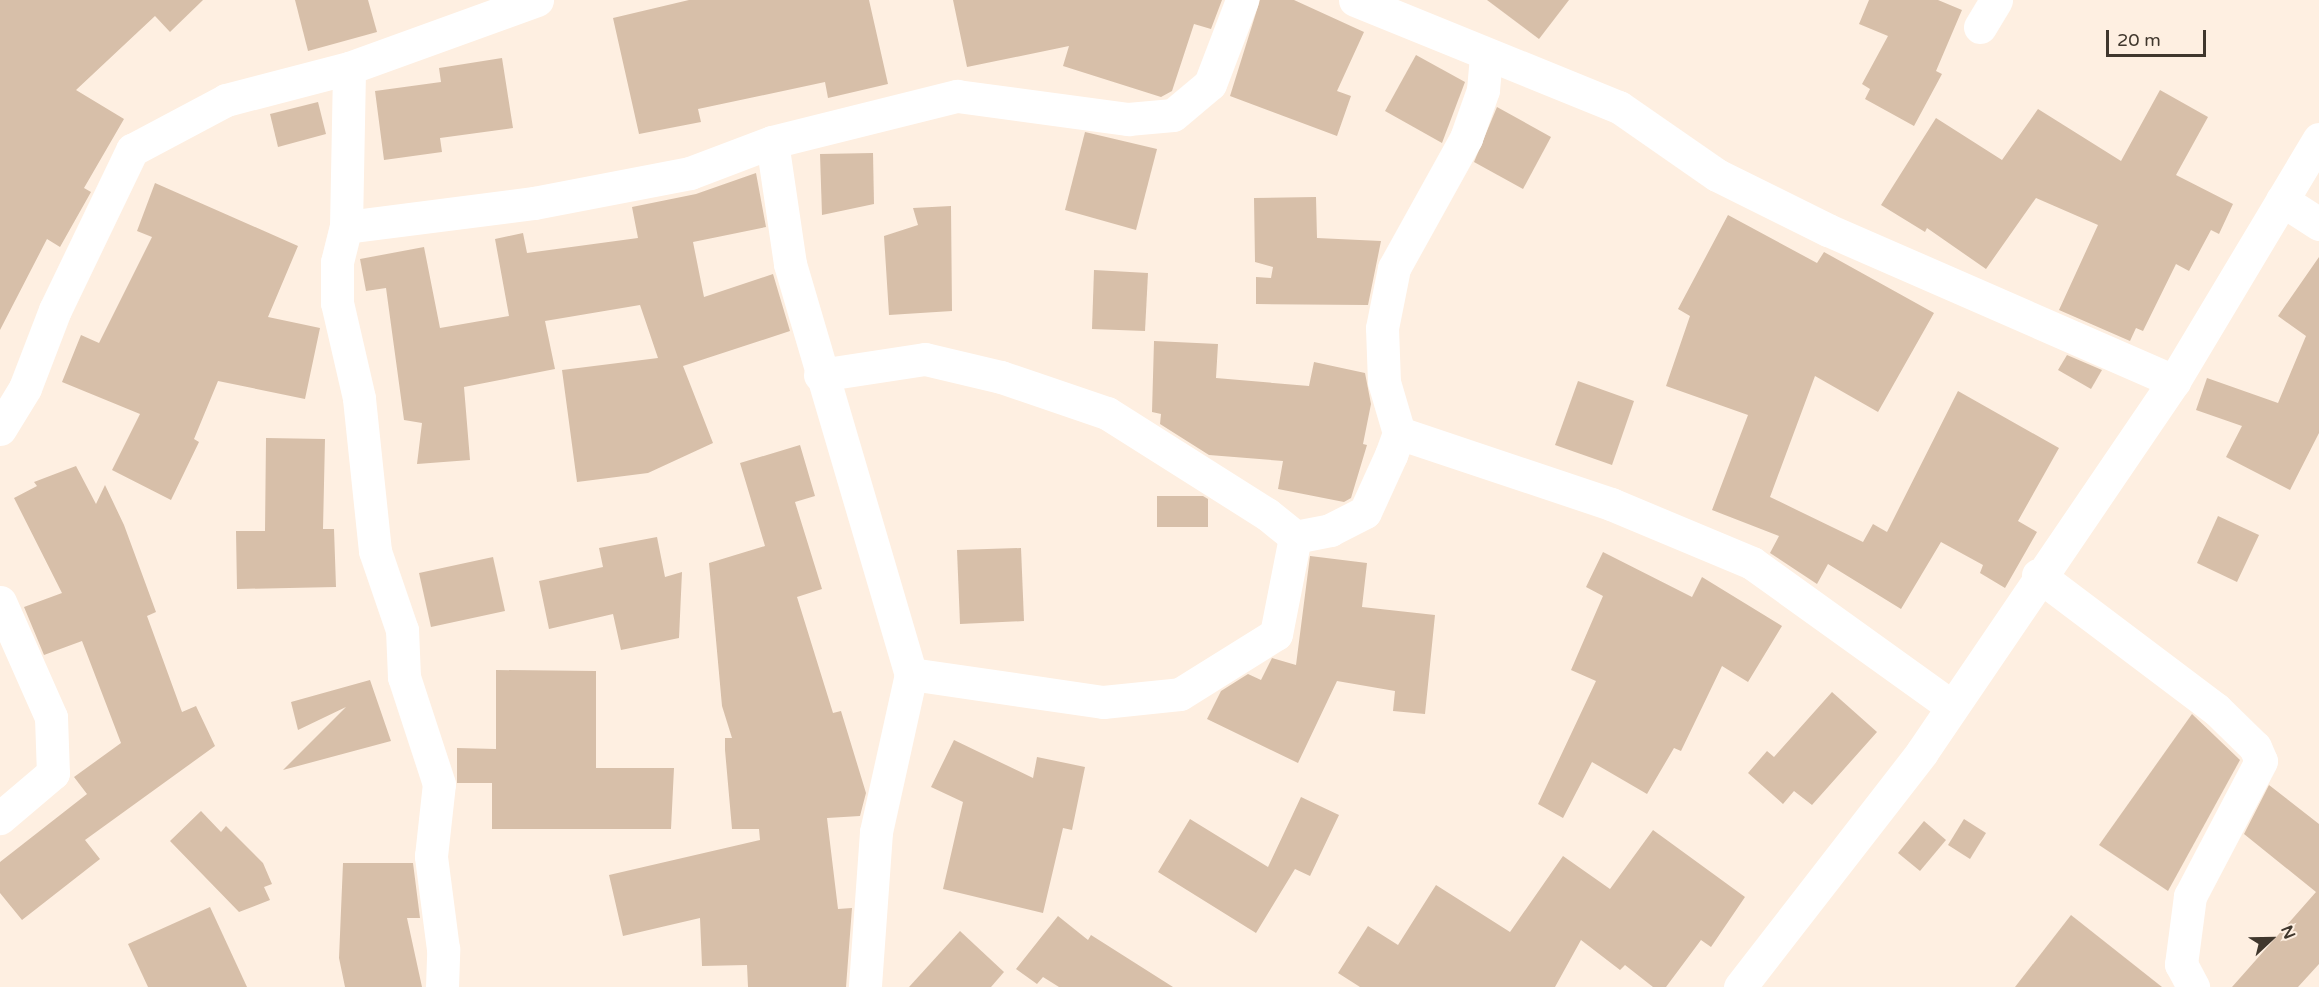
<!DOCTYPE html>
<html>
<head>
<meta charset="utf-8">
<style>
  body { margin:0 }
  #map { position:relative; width:2319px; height:987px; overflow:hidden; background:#feefe1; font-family:"Varela Round",sans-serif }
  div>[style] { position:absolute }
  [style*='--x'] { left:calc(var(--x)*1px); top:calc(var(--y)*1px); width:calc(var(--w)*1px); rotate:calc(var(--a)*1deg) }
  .building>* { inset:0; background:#d7bfa9 }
  .minor>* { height:33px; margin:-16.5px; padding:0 16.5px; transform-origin:16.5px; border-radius:16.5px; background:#fff }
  span { translate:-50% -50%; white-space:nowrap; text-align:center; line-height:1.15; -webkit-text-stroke:4.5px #feefe1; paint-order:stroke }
  .north { position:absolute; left:2241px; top:909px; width:60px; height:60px; -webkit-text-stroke:4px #feefe1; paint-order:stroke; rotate:68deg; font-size:16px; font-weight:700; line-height:24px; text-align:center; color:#40372d }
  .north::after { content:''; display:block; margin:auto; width:21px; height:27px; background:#40372d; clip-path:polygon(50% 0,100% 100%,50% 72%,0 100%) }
  .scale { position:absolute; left:2106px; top:30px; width:100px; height:27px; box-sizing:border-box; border:3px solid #40372d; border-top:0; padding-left:8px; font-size:18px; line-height:21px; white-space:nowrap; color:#40372d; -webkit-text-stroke:4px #feefe1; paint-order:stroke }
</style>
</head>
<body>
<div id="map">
  <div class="building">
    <i style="clip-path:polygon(0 0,203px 0,170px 32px,155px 16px,76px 90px,124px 119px,84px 188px,91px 192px,60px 247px,47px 239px,0 330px)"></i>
    <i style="clip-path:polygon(295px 0,368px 0,377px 32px,308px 51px)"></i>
    <i style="clip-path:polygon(689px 0,869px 0,888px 84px,828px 98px,825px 82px,698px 109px,701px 122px,639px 134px,613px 18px)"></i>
    <i style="clip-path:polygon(953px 0,1222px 0,1211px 29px,1194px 24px,1172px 91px,1161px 97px,1063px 66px,1069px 46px,967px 67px)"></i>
    <i style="clip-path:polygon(1260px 0,1294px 0,1364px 32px,1337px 91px,1351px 96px,1337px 136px,1230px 96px)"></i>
    <i style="clip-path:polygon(1487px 0,1569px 0,1539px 39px)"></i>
    <i style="clip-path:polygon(1869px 0,1938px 0,1962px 10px,1936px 71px,1942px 74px,1914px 126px,1865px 99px,1870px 89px,1862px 84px,1888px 36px,1859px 24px)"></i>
    <i style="clip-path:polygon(1416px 55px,1465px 82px,1442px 143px,1385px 111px)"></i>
    <i style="clip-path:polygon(502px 58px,513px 128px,440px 138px,442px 152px,384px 160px,375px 91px,441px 82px,439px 68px)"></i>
    <i style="clip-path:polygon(2160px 90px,2208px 117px,2176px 175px,2233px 204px,2219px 234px,2211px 230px,2189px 271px,2176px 264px,2143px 331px,2136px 328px,2130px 341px,2059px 310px,2098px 225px,2036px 198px,1986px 269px,1927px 228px,1925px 232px,1881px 205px,1936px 118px,2002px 160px,2038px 109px,2121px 161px)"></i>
    <i style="clip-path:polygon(318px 102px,326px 134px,278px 147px,270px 114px)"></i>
    <i style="clip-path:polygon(1497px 107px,1551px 137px,1523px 189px,1474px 162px)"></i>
    <i style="clip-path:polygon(1085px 132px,1157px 149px,1136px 230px,1065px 210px)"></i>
    <i style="clip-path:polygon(873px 153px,874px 204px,822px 215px,820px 154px)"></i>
    <i style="clip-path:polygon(756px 173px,766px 227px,693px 242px,704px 297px,773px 274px,790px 331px,683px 366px,713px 443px,648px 473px,577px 482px,562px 370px,658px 358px,640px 305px,545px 321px,555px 369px,464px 387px,470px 460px,417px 464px,422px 423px,404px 420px,386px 288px,366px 291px,360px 259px,424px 247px,440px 328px,509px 316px,495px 239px,523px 233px,527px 253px,638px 238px,632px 207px,696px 194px)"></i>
    <i style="clip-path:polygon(155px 183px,298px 246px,268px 317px,320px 328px,305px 399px,218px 381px,194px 439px,199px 442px,171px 500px,112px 470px,140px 414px,62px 382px,81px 335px,99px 343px,152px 237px,137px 231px)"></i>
    <i style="clip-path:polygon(1316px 197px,1317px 238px,1381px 241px,1368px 305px,1256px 304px,1256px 277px,1271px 278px,1273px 267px,1255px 262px,1254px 198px)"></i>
    <i style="clip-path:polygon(951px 206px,952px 311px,889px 315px,884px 236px,918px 225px,913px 208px)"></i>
    <i style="clip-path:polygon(1728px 215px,1817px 263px,1824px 252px,1934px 313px,1878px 412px,1815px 376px,1770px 497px,1863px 542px,1873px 524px,1887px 532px,1958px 391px,2059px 448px,2018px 521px,2037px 532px,2005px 588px,1980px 573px,1983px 565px,1941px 542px,1901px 609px,1828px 564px,1817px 584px,1770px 553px,1779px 536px,1712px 510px,1748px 415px,1666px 386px,1690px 316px,1678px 309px)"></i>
    <i style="clip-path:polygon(2319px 257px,2319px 433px,2290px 490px,2226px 457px,2242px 426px,2196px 410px,2207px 378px,2278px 403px,2306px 336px,2278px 316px)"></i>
    <i style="clip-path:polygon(1094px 270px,1148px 273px,1145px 331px,1092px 329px)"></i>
    <i style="clip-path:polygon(1154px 341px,1218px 344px,1216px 378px,1309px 386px,1314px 362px,1365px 373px,1371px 404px,1363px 444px,1367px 445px,1351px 498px,1344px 502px,1278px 489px,1283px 461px,1209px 455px,1160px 424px,1161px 414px,1152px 412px)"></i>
    <i style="clip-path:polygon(2067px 355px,2102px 370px,2091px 389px,2058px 370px)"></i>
    <i style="clip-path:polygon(1578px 381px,1634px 401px,1612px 465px,1555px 445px)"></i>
    <i style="clip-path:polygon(266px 438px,325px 439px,323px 529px,334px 529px,336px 587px,237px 589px,236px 531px,265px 531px)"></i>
    <i style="clip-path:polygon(800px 445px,815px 496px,795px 502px,822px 589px,797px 597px,833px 713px,841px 711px,866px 793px,860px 816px,827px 818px,838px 909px,852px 908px,846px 987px,748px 987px,747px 965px,702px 966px,700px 918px,623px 936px,609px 875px,760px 840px,759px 829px,732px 829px,725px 750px,725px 738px,732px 738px,722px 706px,709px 563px,765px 546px,740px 463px)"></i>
    <i style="clip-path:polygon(76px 466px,96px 504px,105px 485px,124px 525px,156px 612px,147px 616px,182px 712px,196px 706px,215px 746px,85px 840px,100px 859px,22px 920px,0 893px,0 862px,87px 794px,74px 777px,121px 743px,82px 641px,44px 655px,24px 607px,62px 593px,14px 498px,37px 486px,34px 482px)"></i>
    <i style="clip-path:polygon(1157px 496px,1203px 496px,1208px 499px,1208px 527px,1157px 527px)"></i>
    <i style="clip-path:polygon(2218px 516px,2259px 535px,2237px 582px,2197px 563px)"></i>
    <i style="clip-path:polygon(657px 537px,665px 577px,682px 572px,679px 638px,621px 650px,613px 614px,549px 629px,539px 581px,603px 567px,599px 548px)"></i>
    <i style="clip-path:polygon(1021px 548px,1024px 621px,960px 624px,957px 550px)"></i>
    <i style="clip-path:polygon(1603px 552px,1692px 597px,1702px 577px,1782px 626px,1748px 682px,1722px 666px,1681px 751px,1674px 748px,1647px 794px,1592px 762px,1563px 818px,1538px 804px,1596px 681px,1571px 670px,1603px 596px,1586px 587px)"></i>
    <i style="clip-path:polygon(1310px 556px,1367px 563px,1362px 607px,1435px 615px,1425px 714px,1393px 711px,1395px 691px,1337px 681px,1298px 763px,1207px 719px,1221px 691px,1248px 674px,1261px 680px,1272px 658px,1296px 665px)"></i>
    <i style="clip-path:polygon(493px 557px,505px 611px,431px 627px,419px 573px)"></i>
    <i style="clip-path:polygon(496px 670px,596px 671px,596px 768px,674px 768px,671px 829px,492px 829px,492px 783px,457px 783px,457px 748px,496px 749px)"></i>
    <i style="clip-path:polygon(370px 680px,391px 741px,283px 770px,346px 707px,298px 730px,291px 702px)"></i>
    <i style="clip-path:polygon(1832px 692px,1877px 732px,1812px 805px,1794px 791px,1783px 804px,1748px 773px,1767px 751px,1774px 757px)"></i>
    <i style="clip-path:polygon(2192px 714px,2240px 760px,2168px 891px,2099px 845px)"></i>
    <i style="clip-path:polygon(954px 740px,1033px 778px,1037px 757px,1085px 767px,1072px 830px,1063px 828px,1043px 913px,943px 889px,963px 802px,931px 787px)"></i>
    <i style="clip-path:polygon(2269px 785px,2319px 824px,2319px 964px,2298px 987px,2232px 987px,2316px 892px,2244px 834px)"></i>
    <i style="clip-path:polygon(1301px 797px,1339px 815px,1310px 876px,1295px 869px,1256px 933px,1158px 872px,1190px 819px,1268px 867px)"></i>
    <i style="clip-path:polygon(201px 811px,221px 832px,226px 826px,263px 863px,272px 884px,264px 887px,270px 900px,239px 912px,170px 841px)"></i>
    <i style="clip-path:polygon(1964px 819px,1986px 833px,1970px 859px,1948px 845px)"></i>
    <i style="clip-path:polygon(1924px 821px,1946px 840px,1920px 871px,1898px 853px)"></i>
    <i style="clip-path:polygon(1653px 830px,1745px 897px,1711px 947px,1701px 940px,1666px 987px,1653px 987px,1625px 965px,1620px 970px,1581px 940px,1555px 987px,1360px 987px,1338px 973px,1368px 926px,1398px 945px,1436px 885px,1510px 932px,1563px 856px,1610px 889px)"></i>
    <i style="clip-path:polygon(343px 863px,413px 863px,420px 918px,407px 918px,422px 987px,345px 987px,339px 958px)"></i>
    <i style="clip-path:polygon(210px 907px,247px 987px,148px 987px,128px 944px)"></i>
    <i style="clip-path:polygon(2071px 915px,2162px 987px,2015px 987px)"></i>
    <i style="clip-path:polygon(1058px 916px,1088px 940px,1091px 935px,1173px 987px,1059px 987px,1043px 977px,1037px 984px,1016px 969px)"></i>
    <i style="clip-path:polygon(960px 931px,1004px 972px,991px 987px,909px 987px)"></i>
  </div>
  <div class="minor">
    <i style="--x:1355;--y:0;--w:285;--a:22.1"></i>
    <i style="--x:1619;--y:107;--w:119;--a:34.8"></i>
    <i style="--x:1717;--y:175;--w:124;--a:26.4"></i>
    <i style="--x:1828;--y:230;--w:378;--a:23.6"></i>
    <i style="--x:1980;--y:27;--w:31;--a:-59"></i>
    <i style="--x:772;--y:142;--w:123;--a:81.6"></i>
    <i style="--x:790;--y:264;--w:427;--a:73.6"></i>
    <i style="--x:911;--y:674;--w:162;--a:102.5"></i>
    <i style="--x:876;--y:832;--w:155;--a:94.1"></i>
    <i style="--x:2282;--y:200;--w:44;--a:33"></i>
    <i style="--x:346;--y:227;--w:159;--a:-88.9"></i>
    <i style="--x:820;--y:375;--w:106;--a:-8.7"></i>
    <i style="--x:925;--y:359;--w:78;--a:13.3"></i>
    <i style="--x:1001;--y:377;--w:112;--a:18.8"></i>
    <i style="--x:1107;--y:413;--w:189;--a:32.3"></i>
    <i style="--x:1267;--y:514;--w:36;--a:39"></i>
    <i style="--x:0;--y:429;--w:48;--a:-58.6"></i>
    <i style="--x:25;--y:388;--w:84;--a:-69"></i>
    <i style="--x:55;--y:310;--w:178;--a:-64.3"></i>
    <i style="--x:132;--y:150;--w:106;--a:-28"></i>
    <i style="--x:226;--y:100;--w:127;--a:-14.6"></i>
    <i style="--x:349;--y:68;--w:200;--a:-19.9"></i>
    <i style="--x:1399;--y:433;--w:224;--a:18.5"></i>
    <i style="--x:1611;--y:504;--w:153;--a:22.7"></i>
    <i style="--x:1752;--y:563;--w:245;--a:35.7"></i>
    <i style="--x:1295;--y:537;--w:36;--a:-11"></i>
    <i style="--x:1330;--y:530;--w:39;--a:-27"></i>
    <i style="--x:1365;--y:512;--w:63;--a:-65.5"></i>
    <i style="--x:1391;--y:455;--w:23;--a:-70"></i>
    <i style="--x:1399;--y:433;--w:53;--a:-106.4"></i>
    <i style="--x:1384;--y:382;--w:54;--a:-92.1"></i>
    <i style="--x:1382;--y:328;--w:61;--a:-78.7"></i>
    <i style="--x:1394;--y:268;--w:149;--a:-61"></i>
    <i style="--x:1466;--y:138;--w:51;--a:-70.5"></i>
    <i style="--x:1483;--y:90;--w:33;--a:-85"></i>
    <i style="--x:2038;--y:575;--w:223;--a:37"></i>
    <i style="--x:2216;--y:709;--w:54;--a:44.3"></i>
    <i style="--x:2255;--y:747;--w:15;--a:67"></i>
    <i style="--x:2261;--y:761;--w:153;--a:117.7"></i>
    <i style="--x:2190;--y:896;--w:69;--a:97.5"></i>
    <i style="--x:2181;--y:964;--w:26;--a:62"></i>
    <i style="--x:0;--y:602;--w:126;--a:66.1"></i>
    <i style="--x:51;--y:717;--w:56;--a:88"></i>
    <i style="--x:53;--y:773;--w:70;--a:139.7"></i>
    <i style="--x:911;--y:674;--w:194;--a:8.3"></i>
    <i style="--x:1103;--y:702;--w:77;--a:-5.9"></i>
    <i style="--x:1180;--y:694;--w:113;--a:-32"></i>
    <i style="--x:1276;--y:634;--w:99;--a:-78.9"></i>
    <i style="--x:442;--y:987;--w:38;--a:-88"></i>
    <i style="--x:443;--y:949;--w:94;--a:-97.4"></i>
    <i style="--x:431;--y:856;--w:72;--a:-83.7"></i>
    <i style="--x:439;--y:784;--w:113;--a:-108.1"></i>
    <i style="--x:404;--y:677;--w:47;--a:-92.4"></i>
    <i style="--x:402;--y:630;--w:83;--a:-108.9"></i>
    <i style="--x:375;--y:551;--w:154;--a:-96"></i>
    <i style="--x:359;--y:398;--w:98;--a:-103"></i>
    <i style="--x:337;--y:303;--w:41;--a:-90"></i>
    <i style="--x:337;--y:262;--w:36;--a:-76"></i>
    <i style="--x:346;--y:227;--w:190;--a:-7.3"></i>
    <i style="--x:534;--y:203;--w:159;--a:-10.9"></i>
    <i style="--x:690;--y:173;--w:88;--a:-20.7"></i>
    <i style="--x:772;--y:142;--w:191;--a:-14"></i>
    <i style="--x:957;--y:96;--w:173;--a:7.7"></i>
    <i style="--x:1128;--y:119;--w:45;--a:-5.1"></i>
    <i style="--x:1173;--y:115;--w:48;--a:-40"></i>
    <i style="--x:1210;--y:84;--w:90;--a:-69.1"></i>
    <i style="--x:1740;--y:987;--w:297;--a:-52.2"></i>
    <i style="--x:1922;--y:752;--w:448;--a:-55.8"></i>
    <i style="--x:2174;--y:381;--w:282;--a:-59.1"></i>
  </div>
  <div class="north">N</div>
  <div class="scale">20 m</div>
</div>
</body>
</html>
